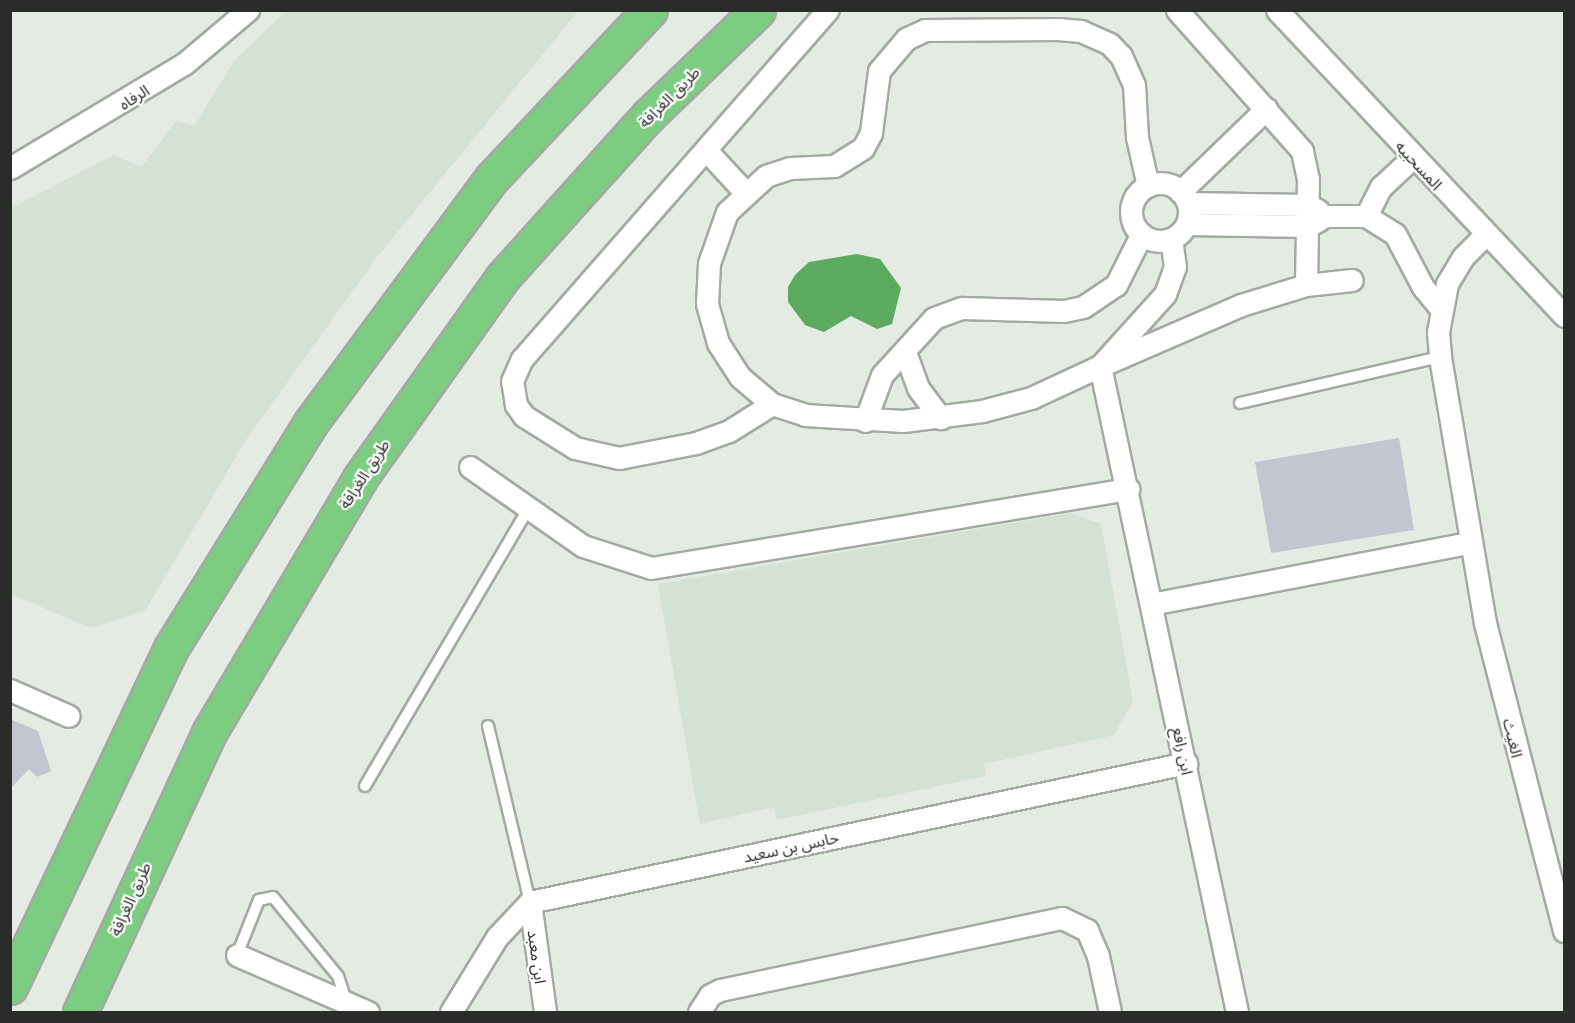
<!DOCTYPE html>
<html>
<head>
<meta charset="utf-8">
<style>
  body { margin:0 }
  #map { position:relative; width:1575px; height:1023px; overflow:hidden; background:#e3ebe3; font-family:"Exo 2","Noto Sans Arabic",sans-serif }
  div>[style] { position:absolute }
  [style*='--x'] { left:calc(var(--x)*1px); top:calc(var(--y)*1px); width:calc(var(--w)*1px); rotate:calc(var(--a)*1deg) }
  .built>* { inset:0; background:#d4e2d4 }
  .water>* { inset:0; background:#5ca960 }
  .building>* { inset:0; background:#c3c6d1 }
  .roads { filter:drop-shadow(2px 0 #a2aaa2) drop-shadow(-2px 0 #a2aaa2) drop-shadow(0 2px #a2aaa2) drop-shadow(0 -2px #a2aaa2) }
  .service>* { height:10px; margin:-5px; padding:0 5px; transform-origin:5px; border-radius:5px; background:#fff }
  .minor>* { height:21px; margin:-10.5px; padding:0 10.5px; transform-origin:10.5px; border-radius:10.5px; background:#fff }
  .minor>.ring { margin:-10.5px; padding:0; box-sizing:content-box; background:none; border:21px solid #fff; border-radius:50% }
  .trunk>* { height:33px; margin:-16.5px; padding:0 16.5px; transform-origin:16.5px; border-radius:16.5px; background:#7ccc82 }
  span { translate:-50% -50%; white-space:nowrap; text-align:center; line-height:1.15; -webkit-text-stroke:4.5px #fff; paint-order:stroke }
  .street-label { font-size:16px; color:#292c29 }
  .frame { position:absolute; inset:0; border:12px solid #292c29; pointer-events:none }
</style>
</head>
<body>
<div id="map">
  <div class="built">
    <i style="clip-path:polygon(286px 11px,578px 11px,377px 257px,246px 440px,145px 611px,91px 628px,11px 594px,11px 208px,114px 155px,141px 167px,176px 121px,195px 125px,234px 61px)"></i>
    <i style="clip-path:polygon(1071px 513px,1101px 524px,1133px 701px,1114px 735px,984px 764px,986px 776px,777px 820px,774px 807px,700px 824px,658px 584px)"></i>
  </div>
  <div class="water">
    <i style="clip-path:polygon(857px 254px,880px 259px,901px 288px,892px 324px,877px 329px,851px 316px,824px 332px,805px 325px,788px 302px,788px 287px,795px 275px,809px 262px)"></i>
  </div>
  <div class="building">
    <i style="clip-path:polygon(1399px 438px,1414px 530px,1271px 553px,1255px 462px)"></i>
    <i style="clip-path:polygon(10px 719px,38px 731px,51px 771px,37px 777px,29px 769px,10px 789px)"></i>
  </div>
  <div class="roads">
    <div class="service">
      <i style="--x:1240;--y:403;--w:205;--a:-13"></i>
      <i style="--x:488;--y:726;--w:181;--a:76.6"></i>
      <i style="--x:365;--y:786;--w:323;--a:-59.5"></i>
      <i style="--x:237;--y:955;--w:59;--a:-68.2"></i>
      <i style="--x:259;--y:900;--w:14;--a:-12"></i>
      <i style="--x:273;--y:897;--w:102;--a:50.6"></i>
      <i style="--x:338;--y:976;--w:28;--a:72"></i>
    </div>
    <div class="minor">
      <i style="--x:1177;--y:10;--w:188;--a:48.4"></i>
      <i style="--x:1302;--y:151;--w:29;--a:78"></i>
      <i style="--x:1308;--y:179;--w:106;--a:91.1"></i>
      <i style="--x:1277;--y:10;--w:420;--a:46.8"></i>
      <i style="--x:706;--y:150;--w:56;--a:47.2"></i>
      <i style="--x:10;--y:168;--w:203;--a:-30.9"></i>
      <i style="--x:184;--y:64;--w:84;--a:-40.2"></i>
      <i class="ring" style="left:1131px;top:183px;width:37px;height:37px"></i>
      <i style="--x:1148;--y:186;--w:50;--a:-102.7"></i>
      <i style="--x:1137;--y:137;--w:52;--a:-93.3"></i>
      <i style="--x:1134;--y:85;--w:32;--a:-114"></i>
      <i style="--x:1121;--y:56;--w:16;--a:-133"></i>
      <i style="--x:1110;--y:44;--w:32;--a:-156"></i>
      <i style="--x:1081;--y:31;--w:21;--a:-175"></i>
      <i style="--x:1060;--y:29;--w:135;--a:179.6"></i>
      <i style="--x:925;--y:30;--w:21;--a:155"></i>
      <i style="--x:906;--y:39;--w:42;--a:130.2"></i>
      <i style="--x:879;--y:71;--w:63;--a:97.4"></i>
      <i style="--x:871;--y:133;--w:17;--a:118"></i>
      <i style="--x:863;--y:148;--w:34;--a:148"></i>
      <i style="--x:834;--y:166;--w:44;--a:177.4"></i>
      <i style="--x:790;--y:168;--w:25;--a:162"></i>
      <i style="--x:766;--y:176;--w:53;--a:137.3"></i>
      <i style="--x:727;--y:212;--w:54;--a:109.4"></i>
      <i style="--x:709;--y:263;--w:41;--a:92.8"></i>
      <i style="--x:707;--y:304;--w:41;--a:74.2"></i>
      <i style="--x:718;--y:343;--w:40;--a:57.1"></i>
      <i style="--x:740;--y:377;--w:42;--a:40.2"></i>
      <i style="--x:772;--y:404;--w:35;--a:18"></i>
      <i style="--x:805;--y:415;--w:98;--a:3.5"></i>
      <i style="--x:903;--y:421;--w:80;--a:-7.2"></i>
      <i style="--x:982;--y:411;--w:51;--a:-14.9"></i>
      <i style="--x:1031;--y:398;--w:76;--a:-24.9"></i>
      <i style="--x:1100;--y:366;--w:97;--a:-47.9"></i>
      <i style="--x:1165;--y:294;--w:29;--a:-70"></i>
      <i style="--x:1175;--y:267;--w:28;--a:-98"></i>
      <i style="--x:1180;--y:192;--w:120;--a:-44"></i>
      <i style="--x:1188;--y:203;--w:120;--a:1"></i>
      <i style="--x:1308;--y:205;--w:11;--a:27"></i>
      <i style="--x:1322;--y:216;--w:44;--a:0"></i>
      <i style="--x:1366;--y:216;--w:34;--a:32"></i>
      <i style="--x:1395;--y:234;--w:60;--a:62.2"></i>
      <i style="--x:1423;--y:287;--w:27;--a:51"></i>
      <i style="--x:1366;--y:216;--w:33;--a:-63"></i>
      <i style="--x:1381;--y:187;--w:42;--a:-43.1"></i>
      <i style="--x:1187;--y:224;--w:121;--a:0.9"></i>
      <i style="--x:1308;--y:226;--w:13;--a:-29"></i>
      <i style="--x:1485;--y:235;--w:31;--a:135"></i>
      <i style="--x:1463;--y:257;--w:31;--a:121"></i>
      <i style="--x:1447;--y:284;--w:49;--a:100.6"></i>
      <i style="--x:1438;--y:332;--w:25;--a:85"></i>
      <i style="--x:1440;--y:357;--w:270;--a:80.4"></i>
      <i style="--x:1485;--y:623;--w:318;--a:75.6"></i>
      <i style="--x:905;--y:352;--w:38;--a:70"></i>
      <i style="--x:918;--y:388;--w:38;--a:53"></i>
      <i style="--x:772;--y:404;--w:51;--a:147.9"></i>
      <i style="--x:729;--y:431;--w:35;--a:160"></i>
      <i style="--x:696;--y:443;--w:78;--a:169"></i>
      <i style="--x:619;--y:458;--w:45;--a:-167.2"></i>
      <i style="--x:575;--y:448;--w:60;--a:-147.9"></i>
      <i style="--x:524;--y:416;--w:14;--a:-126"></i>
      <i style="--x:516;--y:405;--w:24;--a:-99"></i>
      <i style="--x:512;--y:381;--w:24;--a:-66"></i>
      <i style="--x:522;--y:359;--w:464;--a:-48.8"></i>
      <i style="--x:865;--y:421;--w:49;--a:-69.7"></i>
      <i style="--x:882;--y:375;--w:77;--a:-47.6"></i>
      <i style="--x:934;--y:318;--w:30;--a:-20"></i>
      <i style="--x:962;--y:308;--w:102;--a:1.7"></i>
      <i style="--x:1064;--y:311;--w:19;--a:-12"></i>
      <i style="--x:1083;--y:307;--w:40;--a:-34"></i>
      <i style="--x:1116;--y:285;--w:56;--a:-63.4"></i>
      <i style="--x:470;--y:467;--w:138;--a:35"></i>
      <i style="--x:583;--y:546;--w:71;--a:17.9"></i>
      <i style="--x:651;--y:568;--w:484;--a:-9.4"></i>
      <i style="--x:1151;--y:604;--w:324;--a:-10.9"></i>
      <i style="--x:10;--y:690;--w:64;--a:23.8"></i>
      <i style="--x:530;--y:902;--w:111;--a:82.2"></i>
      <i style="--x:237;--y:955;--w:143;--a:23.5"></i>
      <i style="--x:451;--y:1012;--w:88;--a:-58.5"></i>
      <i style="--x:497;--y:937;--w:48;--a:-46.7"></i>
      <i style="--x:530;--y:902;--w:671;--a:-11.96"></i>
      <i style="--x:699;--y:1012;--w:20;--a:-57"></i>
      <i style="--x:710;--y:995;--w:11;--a:-27"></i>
      <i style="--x:720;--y:990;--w:349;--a:-11.9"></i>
      <i style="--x:1062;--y:918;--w:28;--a:26"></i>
      <i style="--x:1087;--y:930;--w:28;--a:67"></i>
      <i style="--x:1098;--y:956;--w:57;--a:77.9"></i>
      <i style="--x:1237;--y:1012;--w:660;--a:-101.97"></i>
      <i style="--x:1100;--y:366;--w:154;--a:-23.4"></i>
      <i style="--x:1241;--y:305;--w:68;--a:-17.1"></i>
      <i style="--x:1306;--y:285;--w:46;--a:-6.2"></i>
    </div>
    <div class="trunk">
      <i style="--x:10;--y:987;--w:375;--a:-64.6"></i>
      <i style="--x:171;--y:648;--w:267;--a:-58.2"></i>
      <i style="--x:312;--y:421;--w:302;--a:-53.5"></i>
      <i style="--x:492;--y:178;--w:231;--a:-46.8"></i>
      <i style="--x:80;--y:1012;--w:310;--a:-65.2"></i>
      <i style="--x:210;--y:731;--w:294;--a:-59.3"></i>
      <i style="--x:360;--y:478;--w:245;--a:-54.6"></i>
      <i style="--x:502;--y:278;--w:219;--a:-48"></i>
      <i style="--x:649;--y:115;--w:151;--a:-43.9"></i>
    </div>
  </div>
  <div class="street-label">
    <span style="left:134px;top:97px;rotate:-33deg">الرفاه</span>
    <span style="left:669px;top:97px;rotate:-45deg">طريق الغرافة</span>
    <span style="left:1419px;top:165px;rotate:47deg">المسحبيه</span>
    <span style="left:364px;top:474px;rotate:-57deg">طريق الغرافة</span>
    <span style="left:1513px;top:738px;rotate:76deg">الغيث</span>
    <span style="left:1183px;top:751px;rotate:78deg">ابن رافع</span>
    <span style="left:791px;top:847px;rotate:-12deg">حابس بن سعيد</span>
    <span style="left:130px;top:899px;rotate:-66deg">طريق الغرافة</span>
    <span style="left:537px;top:957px;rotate:82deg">ابن معبد</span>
  </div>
  <div class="frame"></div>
</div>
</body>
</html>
